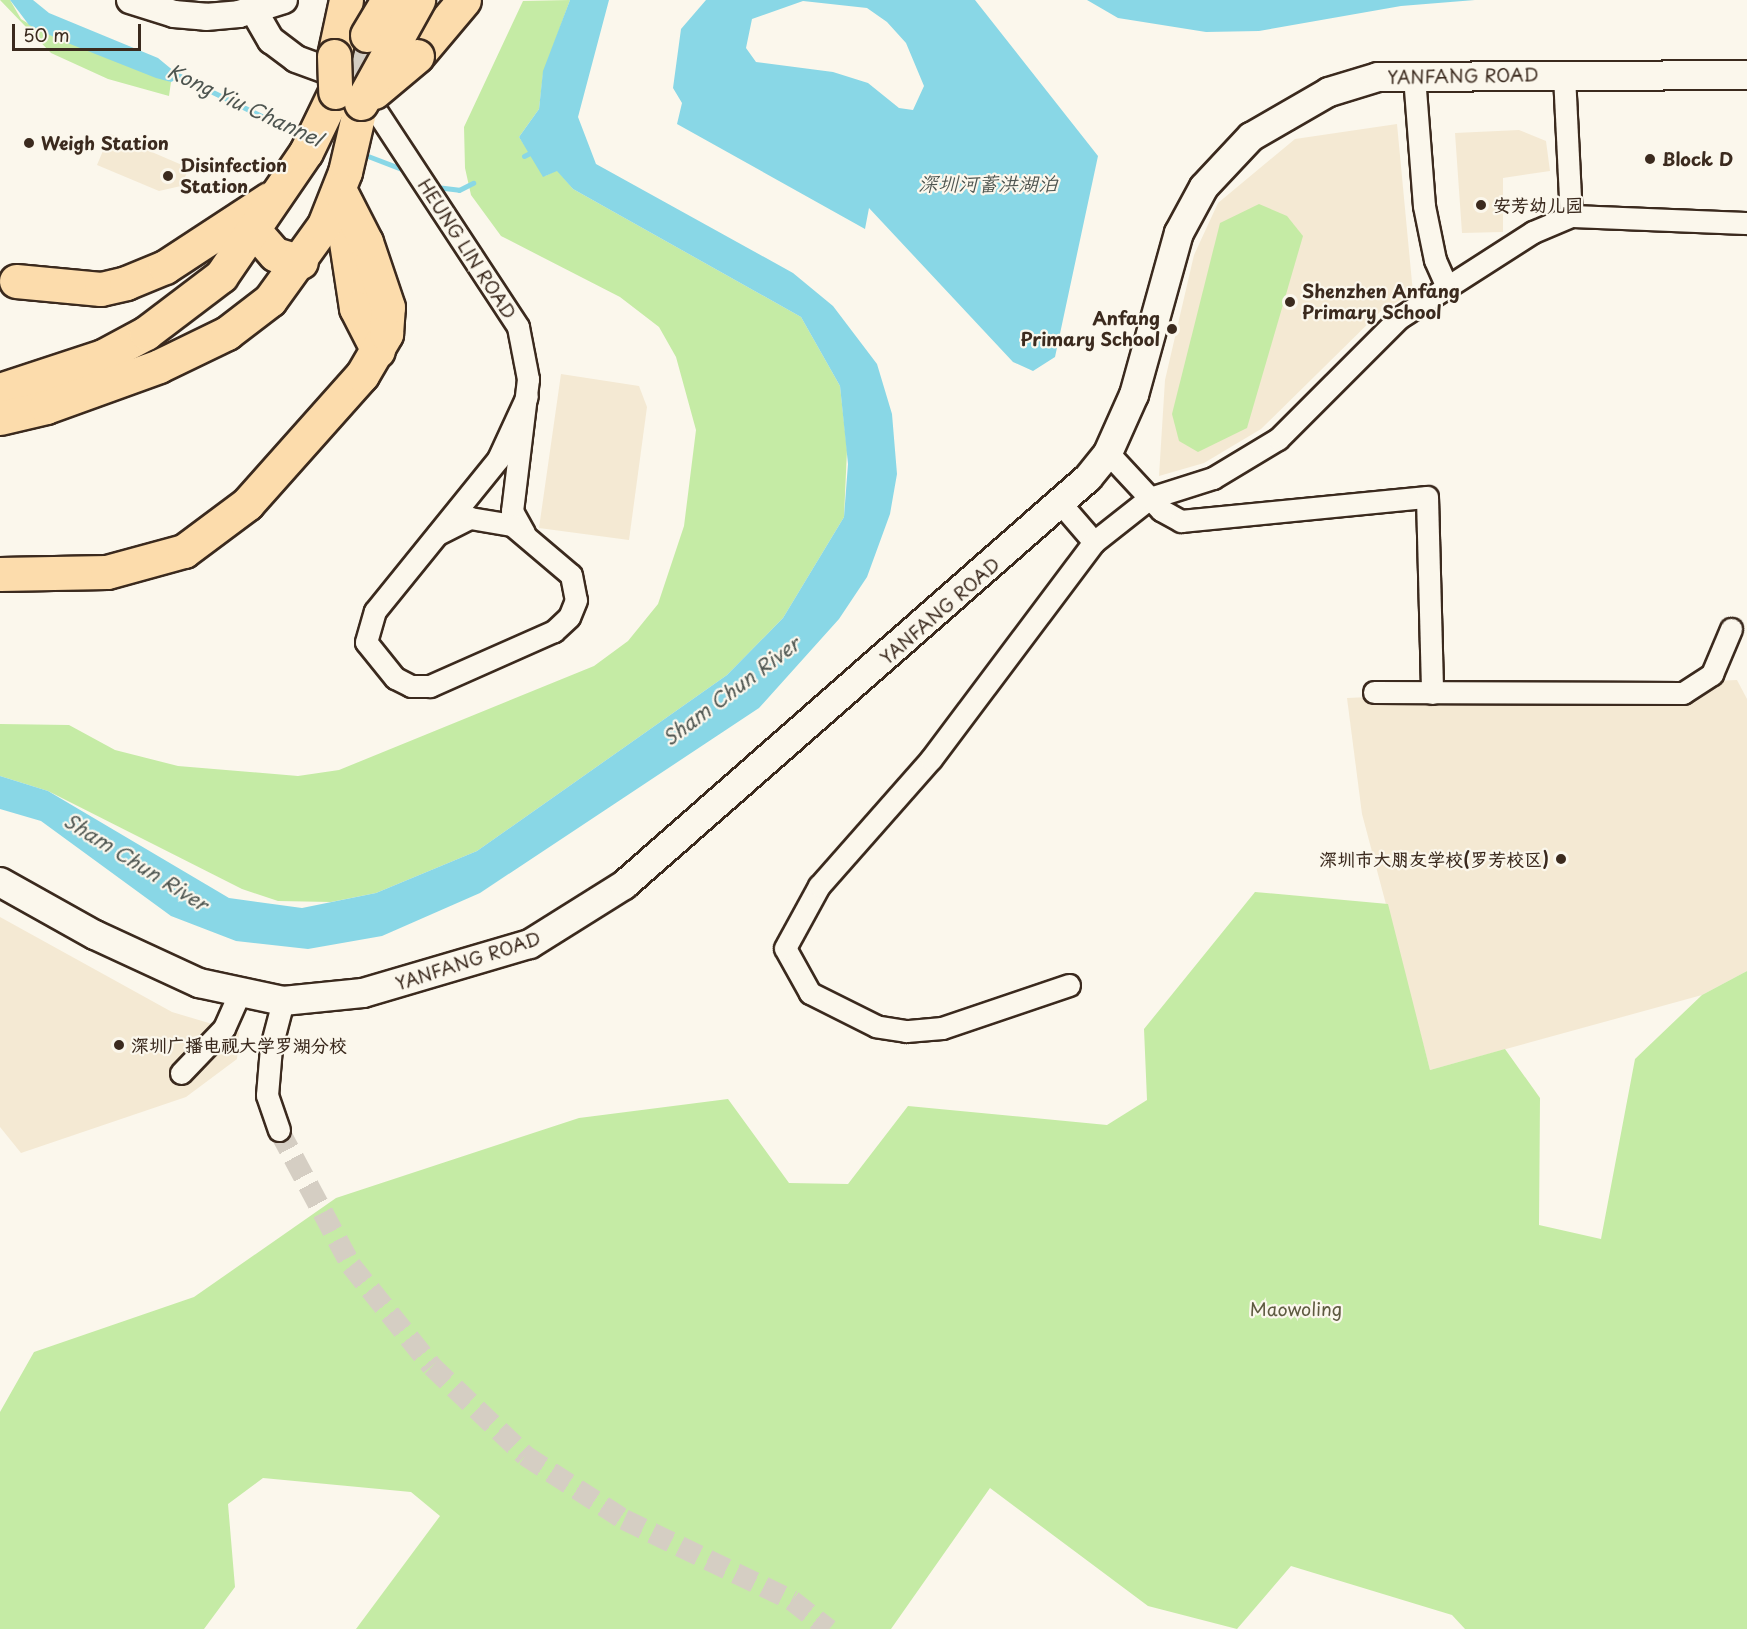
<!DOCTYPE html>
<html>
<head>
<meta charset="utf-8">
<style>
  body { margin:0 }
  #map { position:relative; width:1747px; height:1629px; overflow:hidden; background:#fbf7ec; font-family:"Playpen Sans","LXGW WenKai TC",sans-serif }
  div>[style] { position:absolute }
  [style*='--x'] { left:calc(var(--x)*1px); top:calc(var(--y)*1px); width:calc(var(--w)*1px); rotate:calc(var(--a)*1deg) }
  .built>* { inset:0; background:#f4e9d3 }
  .green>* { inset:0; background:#c5eba5 }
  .water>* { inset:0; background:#89d7e6 }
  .stream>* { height:5px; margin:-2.5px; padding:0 2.5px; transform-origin:2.5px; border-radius:2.5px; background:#89d7e6 }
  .minor-tunnel>* { height:21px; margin-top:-10.5px; transform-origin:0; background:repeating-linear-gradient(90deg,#d5cec3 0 21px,transparent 0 31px) }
  .tertiary-tunnel>* { height:26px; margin-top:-13px; transform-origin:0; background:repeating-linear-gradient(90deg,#d5cec3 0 26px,transparent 0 39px) }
  .roads { filter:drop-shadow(2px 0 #3b2a1e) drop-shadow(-2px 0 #3b2a1e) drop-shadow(0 2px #3b2a1e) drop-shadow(0 -2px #3b2a1e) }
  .minor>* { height:21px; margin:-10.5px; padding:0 10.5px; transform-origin:10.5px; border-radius:10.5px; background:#fbf7ec }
  .tertiary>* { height:26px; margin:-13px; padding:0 13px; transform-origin:13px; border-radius:13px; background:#fbf7ec }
  .secondary>* { height:28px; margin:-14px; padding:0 14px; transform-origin:14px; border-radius:14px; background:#fbf7ec }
  .trunk>* { height:33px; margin:-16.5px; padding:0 16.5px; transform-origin:16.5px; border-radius:16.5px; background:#fcdcac }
  .bridges { filter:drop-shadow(2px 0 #3b2a1e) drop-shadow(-2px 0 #3b2a1e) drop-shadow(0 2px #3b2a1e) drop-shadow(0 -2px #3b2a1e) }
  .trunk-bridge>* { height:33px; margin:-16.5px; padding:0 16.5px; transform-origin:16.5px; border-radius:16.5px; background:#fcdcac }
  .dots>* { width:16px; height:16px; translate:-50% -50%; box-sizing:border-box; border:3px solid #fbf7ec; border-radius:50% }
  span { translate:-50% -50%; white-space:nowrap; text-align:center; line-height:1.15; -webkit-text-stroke:4.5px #fbf7ec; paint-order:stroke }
  .street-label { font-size:18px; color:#3b2a1e }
  .poi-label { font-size:18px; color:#3b2a1e; font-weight:700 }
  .left { translate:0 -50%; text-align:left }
  .right { translate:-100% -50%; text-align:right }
  .park-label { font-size:18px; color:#5e5a40 }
  .water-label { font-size:20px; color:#4e5550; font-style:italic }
  .scale { position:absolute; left:12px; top:24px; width:129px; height:27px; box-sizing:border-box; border:3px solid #3b2a1e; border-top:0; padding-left:8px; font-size:18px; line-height:21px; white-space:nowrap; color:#3b2a1e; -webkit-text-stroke:4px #fbf7ec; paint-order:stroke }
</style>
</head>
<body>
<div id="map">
  <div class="built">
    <i style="clip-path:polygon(1397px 124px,1413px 293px,1381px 311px,1261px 429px,1204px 463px,1159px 476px,1165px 380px,1194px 255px,1218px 203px,1295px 139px)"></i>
    <i style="clip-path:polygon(1519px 130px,1546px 141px,1550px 171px,1503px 178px,1503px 232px,1462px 233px,1455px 133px)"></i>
    <i style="clip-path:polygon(110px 134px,189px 168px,181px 186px,159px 191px,97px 165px)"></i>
    <i style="clip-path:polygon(561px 374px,639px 386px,647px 407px,629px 540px,539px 528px)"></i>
    <i style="clip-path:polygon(1737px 680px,1747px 699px,1747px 971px,1702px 995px,1430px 1070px,1362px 814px,1347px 698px)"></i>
    <i style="clip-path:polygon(0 917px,172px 1012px,239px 1032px,237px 1059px,186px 1097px,21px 1153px,0 1127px)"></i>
  </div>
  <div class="green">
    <i style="clip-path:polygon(0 0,10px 0,21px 19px,40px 31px,171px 82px,169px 96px,108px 79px,51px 53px)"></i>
    <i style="clip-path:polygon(570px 0,543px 74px,539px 109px,519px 137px,545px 176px,557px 170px,573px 189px,801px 317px,840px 386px,847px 450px,844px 517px,783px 618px,727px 675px,477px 851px,376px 893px,331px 902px,278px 901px,242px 889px,48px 791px,0 776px,0 724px,69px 725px,115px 750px,178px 766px,298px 776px,339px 770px,594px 666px,628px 641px,658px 604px,684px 526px,696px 430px,676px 357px,659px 327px,620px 297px,501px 236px,471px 195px,465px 168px,464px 127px,523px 1px)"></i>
    <i style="clip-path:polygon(1259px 204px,1287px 216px,1303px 236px,1247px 428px,1198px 452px,1179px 441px,1172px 414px,1220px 223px)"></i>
    <i style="clip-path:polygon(1255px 892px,1388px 904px,1430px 1070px,1505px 1049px,1540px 1098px,1539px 1225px,1601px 1239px,1635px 1059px,1702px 995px,1747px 971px,1747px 1629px,1465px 1629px,1452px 1615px,1291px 1566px,1237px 1629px,1148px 1606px,990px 1488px,891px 1629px,356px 1629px,440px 1516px,411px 1492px,263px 1478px,228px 1504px,235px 1587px,204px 1629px,0 1629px,0 1412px,34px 1352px,194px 1297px,336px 1198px,579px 1118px,728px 1099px,789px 1183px,848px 1184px,908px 1106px,1107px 1125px,1147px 1100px,1144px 1029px)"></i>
  </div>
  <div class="water">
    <i style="clip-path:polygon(10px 0,33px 0,49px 13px,158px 58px,181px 77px,171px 82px,156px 78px,60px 40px,29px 25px)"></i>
    <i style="clip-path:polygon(570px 0,609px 0,578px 117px,596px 164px,793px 273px,833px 306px,877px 364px,892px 414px,897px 474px,890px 514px,867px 577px,839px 619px,759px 708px,480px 893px,382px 936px,308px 949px,236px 941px,171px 916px,41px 821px,0 809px,0 776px,48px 791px,229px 898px,302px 908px,376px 893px,477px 851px,727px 675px,783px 618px,844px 517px,848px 464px,840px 386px,801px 317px,573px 189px,557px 171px,543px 177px,519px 137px,539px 109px,543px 71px)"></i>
    <i style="clip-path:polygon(evenodd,706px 0,975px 0,1098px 156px,1055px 357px,1033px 371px,1013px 362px,869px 208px,865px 229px,677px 124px,682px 103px,673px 88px,681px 29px,706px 0,803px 1px,867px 8px,887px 22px,906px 43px,924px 86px,913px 110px,899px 108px,868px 83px,833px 72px,756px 62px,746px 48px,752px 19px,803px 1px)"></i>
    <i style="clip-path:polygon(1087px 0,1475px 0,1401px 6px,1259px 31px,1206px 32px,1118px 18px)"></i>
  </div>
  <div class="stream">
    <i style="--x:176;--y:74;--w:140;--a:26.2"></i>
    <i style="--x:360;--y:153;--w:50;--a:21"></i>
    <i style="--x:524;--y:156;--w:11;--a:-27"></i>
    <i style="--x:436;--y:187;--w:23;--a:7"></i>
    <i style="--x:459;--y:190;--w:16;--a:-27"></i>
  </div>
  <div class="minor-tunnel">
    <i style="--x:352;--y:72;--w:36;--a:58"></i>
    <i style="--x:279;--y:1130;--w:153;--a:61.9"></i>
    <i style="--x:351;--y:1265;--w:129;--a:51.3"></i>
    <i style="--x:432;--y:1366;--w:129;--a:43.7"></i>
    <i style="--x:525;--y:1455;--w:118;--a:32.9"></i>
    <i style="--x:624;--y:1519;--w:187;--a:25.7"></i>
    <i style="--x:792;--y:1600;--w:47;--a:38.1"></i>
  </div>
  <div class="tertiary-tunnel">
    <i style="--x:329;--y:71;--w:23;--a:2"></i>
    <i style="--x:352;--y:72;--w:62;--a:-49.6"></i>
  </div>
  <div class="roads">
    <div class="minor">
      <i style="--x:1564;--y:75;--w:141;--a:87.2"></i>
      <i style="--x:1414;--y:76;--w:130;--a:85.6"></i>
      <i style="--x:1424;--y:206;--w:55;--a:78.5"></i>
      <i style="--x:1435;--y:260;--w:30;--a:66"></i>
      <i style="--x:377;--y:112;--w:257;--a:56.7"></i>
      <i style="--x:518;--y:327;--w:53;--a:79.1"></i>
      <i style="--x:528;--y:379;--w:133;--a:96.9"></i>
      <i style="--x:512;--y:511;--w:25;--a:61"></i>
      <i style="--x:1108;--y:453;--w:78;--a:47.1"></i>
      <i style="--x:1161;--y:510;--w:23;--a:29"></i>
      <i style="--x:1181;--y:521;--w:247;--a:-5.6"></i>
      <i style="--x:1427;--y:497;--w:196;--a:88.5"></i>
      <i style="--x:1062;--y:505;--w:49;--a:49.1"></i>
      <i style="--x:438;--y:534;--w:36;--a:-27"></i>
      <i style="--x:470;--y:518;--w:43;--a:9.5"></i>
      <i style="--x:512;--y:525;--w:77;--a:40.3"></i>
      <i style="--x:571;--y:575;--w:25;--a:79"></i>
      <i style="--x:576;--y:600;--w:18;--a:112"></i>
      <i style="--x:569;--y:617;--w:21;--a:137"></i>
      <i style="--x:554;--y:631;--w:136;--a:156.1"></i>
      <i style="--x:430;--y:686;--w:19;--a:180"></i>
      <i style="--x:411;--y:686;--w:18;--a:-153"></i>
      <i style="--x:395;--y:678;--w:46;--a:-128.9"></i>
      <i style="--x:366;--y:642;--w:32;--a:-74"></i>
      <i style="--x:375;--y:611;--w:196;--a:-51"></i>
      <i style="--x:498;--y:459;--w:69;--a:-65.3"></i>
      <i style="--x:1374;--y:692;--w:309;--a:0.2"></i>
      <i style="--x:1683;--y:693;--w:35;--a:-33"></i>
      <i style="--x:1712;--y:674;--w:49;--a:-67.1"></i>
      <i style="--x:1069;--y:985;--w:134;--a:161.3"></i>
      <i style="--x:942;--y:1028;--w:36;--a:175"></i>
      <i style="--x:906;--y:1031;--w:30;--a:-171"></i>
      <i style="--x:876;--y:1026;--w:74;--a:-153.4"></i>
      <i style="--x:810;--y:993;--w:51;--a:-119.1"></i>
      <i style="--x:785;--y:948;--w:71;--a:-61.3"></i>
      <i style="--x:819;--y:886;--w:169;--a:-48.6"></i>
      <i style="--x:931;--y:759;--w:271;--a:-53.1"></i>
      <i style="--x:1094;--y:542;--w:71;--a:-38.2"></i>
      <i style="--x:1150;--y:498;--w:66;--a:-17.6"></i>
      <i style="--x:1213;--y:478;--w:76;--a:-31"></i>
      <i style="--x:1278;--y:439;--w:171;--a:-45"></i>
      <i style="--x:1399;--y:318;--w:159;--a:-32.7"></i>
      <i style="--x:1533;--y:232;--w:41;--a:-22.8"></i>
      <i style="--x:1571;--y:216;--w:176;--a:2.3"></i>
      <i style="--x:181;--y:1073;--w:62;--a:-46.3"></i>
      <i style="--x:224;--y:1028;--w:36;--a:-66"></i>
      <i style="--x:279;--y:1130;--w:37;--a:-109"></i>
      <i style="--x:267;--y:1095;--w:48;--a:-85.2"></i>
      <i style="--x:271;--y:1047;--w:48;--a:-75.4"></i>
    </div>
    <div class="tertiary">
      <i style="--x:130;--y:0;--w:46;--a:17.7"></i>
      <i style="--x:174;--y:14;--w:32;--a:5"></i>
      <i style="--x:206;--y:17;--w:33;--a:-5"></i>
      <i style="--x:239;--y:14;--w:47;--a:-17.3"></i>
      <i style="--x:254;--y:11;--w:34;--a:60"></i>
      <i style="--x:271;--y:40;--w:31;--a:37"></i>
      <i style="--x:296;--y:59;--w:35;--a:20"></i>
    </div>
    <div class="secondary">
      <i style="--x:0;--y:882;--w:109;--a:29.2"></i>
      <i style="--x:95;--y:935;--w:115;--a:24.8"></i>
      <i style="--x:199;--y:983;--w:86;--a:12.1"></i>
      <i style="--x:283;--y:1001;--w:80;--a:-5.7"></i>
      <i style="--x:363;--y:993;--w:174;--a:-16.4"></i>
      <i style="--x:530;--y:944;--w:111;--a:-32.1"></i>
      <i style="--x:624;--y:885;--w:617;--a:-41.26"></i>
      <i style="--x:1088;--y:478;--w:32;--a:-51"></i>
      <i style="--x:1108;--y:453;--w:64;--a:-65.9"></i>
      <i style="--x:1134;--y:395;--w:168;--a:-74.5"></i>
      <i style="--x:1179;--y:233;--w:52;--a:-61.5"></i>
      <i style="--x:1204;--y:187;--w:69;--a:-46.8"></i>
      <i style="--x:1251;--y:137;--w:90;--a:-30"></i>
      <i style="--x:1329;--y:92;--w:51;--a:-17"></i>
      <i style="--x:1378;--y:77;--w:369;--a:-0.3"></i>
    </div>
    <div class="trunk">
      <i style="--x:334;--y:56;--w:57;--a:-77.9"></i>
      <i style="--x:417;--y:56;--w:73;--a:-50"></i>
      <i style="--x:341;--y:209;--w:100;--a:81.4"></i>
      <i style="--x:356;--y:308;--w:48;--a:62.9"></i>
      <i style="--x:252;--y:228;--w:35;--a:49"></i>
      <i style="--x:275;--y:254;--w:27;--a:17"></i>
      <i style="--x:16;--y:281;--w:85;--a:5.4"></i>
      <i style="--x:101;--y:289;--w:26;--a:-13"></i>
      <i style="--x:126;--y:283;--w:42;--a:-22.3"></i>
      <i style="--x:165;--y:267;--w:124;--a:-33.2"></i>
      <i style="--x:0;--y:390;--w:108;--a:-18.3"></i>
      <i style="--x:103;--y:356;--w:49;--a:-28.1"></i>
      <i style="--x:146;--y:333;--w:94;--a:-37.2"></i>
      <i style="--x:221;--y:276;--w:150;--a:-55.6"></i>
      <i style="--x:306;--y:152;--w:67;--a:-64.2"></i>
      <i style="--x:0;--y:418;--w:47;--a:-13.4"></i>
      <i style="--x:46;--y:407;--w:120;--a:-19.9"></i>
      <i style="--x:159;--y:366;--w:76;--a:-25.9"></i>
      <i style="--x:227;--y:333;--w:54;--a:-37.5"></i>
      <i style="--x:270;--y:300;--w:92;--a:-54.2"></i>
      <i style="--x:324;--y:225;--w:57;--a:-68.4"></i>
      <i style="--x:345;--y:172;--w:71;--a:-76.9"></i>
      <i style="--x:0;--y:574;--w:107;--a:-1.1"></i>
      <i style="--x:107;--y:572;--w:80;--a:-15.3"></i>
      <i style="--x:184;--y:551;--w:79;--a:-36.7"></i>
      <i style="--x:247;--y:504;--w:173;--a:-48.3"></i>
      <i style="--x:362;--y:375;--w:48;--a:-59.7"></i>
      <i style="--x:386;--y:334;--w:27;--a:-86"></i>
      <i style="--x:388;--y:307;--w:69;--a:-108.7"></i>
      <i style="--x:366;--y:242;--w:59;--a:-117"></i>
    </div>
  </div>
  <div class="bridges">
    <div class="trunk-bridge">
      <i style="--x:367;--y:35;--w:41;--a:-59"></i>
      <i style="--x:334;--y:56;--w:36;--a:88"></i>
      <i style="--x:374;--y:92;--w:56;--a:-39.9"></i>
      <i style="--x:361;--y:103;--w:118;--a:-61"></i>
    </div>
  </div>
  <div class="dots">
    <i style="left:29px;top:143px;background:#3b2a1e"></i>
    <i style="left:1650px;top:159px;background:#3b2a1e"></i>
    <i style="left:168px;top:176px;background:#3b2a1e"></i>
    <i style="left:1481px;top:205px;background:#3b2a1e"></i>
    <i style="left:1290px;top:302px;background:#3b2a1e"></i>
    <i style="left:1172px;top:329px;background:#3b2a1e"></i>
    <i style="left:1561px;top:859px;background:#3b2a1e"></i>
    <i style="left:119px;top:1045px;background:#3b2a1e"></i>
  </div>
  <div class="street-label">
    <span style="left:1463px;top:76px;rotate:-1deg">YANFANG ROAD</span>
    <span style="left:467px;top:249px;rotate:57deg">HEUNG LIN ROAD</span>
    <span style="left:940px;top:611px;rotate:-41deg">YANFANG ROAD</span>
    <span style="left:468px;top:961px;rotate:-18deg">YANFANG ROAD</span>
  </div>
  <div class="poi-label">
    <span class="left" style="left:41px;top:143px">Weigh Station</span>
    <span class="left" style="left:1662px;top:159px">Block D</span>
    <span class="left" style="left:180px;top:176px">Disinfection<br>Station</span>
    <span class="left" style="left:1493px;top:205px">安芳幼儿园</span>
    <span class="left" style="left:1302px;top:302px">Shenzhen Anfang<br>Primary School</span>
    <span class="right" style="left:1160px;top:329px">Anfang<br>Primary School</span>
    <span class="right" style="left:1549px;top:859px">深圳市大朋友学校(罗芳校区)</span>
    <span class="left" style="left:131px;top:1045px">深圳广播电视大学罗湖分校</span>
  </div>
  <div class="park-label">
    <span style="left:1296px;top:1309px">Maowoling</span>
  </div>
  <div class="water-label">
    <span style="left:245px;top:105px;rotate:25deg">Kong Yiu Channel</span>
    <span style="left:988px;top:183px">深圳河蓄洪湖泊</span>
    <span style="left:731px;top:691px;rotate:-37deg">Sham Chun River</span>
    <span style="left:136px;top:862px;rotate:32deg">Sham Chun River</span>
  </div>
  <div class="scale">50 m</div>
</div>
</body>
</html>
